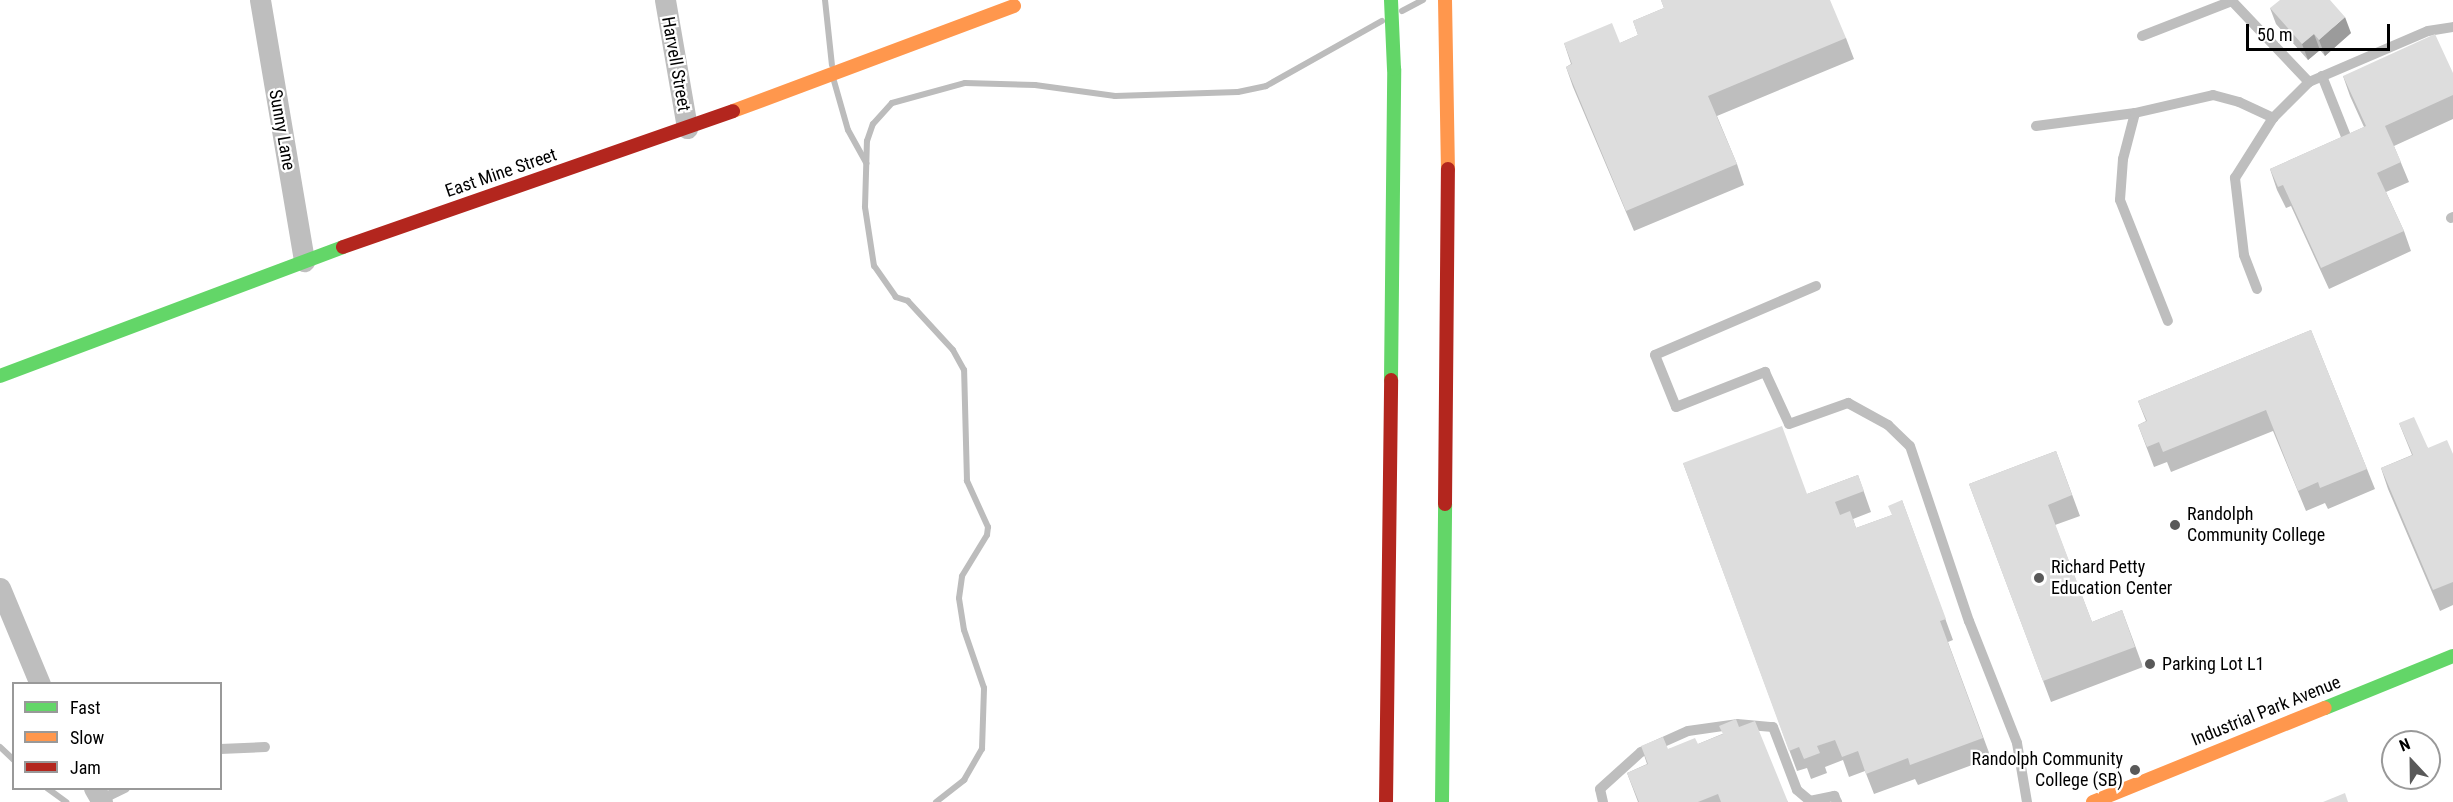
<!DOCTYPE html>
<html>
<head>
<meta charset="utf-8">
<style>
  body { margin:0 }
  #map { position:relative; width:2453px; height:802px; overflow:hidden; background:#fff; font-family:"Roboto Condensed",sans-serif }
  div>[style] { position:absolute }
  [style*='--x'] { left:calc(var(--x)*1px); top:calc(var(--y)*1px); width:calc(var(--w)*1px); rotate:calc(var(--a)*1deg) }
  .stream>* { height:6px; margin:-3px; padding:0 3px; transform-origin:3px; border-radius:3px; background:#bcbcbc }
  .lane>* { height:10px; margin:-5px; padding:0 5px; transform-origin:5px; border-radius:5px; background:#bebebe }
  .street>* { height:21px; margin:-10.5px; padding:0 10.5px; transform-origin:10.5px; border-radius:10.5px; background:#bebebe }
  .fast>* { height:14px; margin:-7px; padding:0 7px; transform-origin:7px; border-radius:7px; background:#63d668 }
  .slow>* { height:14px; margin:-7px; padding:0 7px; transform-origin:7px; border-radius:7px; background:#ff974d }
  .jam>* { height:14px; margin:-7px; padding:0 7px; transform-origin:7px; border-radius:7px; background:#b3261e }
  .wall>* { inset:0; background:#bebebe }
  .shaded-wall>* { inset:0; background:#9b9b9b }
  .building>* { inset:0; background:#ddd }
  .dots>* { width:16px; height:16px; translate:-50% -50%; box-sizing:border-box; border:3px solid #fff; border-radius:50% }
  span { translate:-50% -50%; white-space:nowrap; text-align:center; line-height:1.15; -webkit-text-stroke:4.5px #fff; paint-order:stroke }
  .street-label { font-size:18px; color:#000 }
  .poi-label { font-size:18px; color:#000 }
  .left { translate:0 -50%; text-align:left }
  .right { translate:-100% -50%; text-align:right }
  .legend { position:absolute; left:12px; top:682px; width:210px; height:108px; box-sizing:border-box; background:#fff; border:2px solid #999; margin:0; padding:8px 10px; list-style:none; font-size:18px; color:#000 }
  .legend li { display:flex; align-items:center; gap:12px; height:30px }
  .legend b { width:30px; border:2px solid #999 }
  .north { position:absolute; left:2381px; top:730px; width:60px; height:60px; box-sizing:border-box; background:#fff; border:2px solid #999; border-radius:50%; rotate:338deg; font-size:16px; font-weight:700; line-height:24px; text-align:center; color:#000 }
  .north::after { content:''; display:block; margin:auto; width:21px; height:27px; background:#595959; clip-path:polygon(50% 0,100% 100%,50% 72%,0 100%) }
  .scale { position:absolute; left:2246px; top:24px; width:144px; height:27px; box-sizing:border-box; border:3px solid #000; border-top:0; padding-left:8px; font-size:18px; line-height:21px; white-space:nowrap; color:#000; -webkit-text-stroke:4px #fff; paint-order:stroke }
</style>
</head>
<body>
<div id="map">
  <div class="stream">
    <i style="--x:825;--y:0;--w:65;--a:83.9"></i>
    <i style="--x:1402;--y:11;--w:24;--a:-28"></i>
    <i style="--x:834;--y:81;--w:51;--a:74.1"></i>
    <i style="--x:848;--y:130;--w:38;--a:61"></i>
    <i style="--x:0;--y:747;--w:19;--a:43"></i>
    <i style="--x:47;--y:788;--w:24;--a:36"></i>
    <i style="--x:936;--y:802;--w:36;--a:-38"></i>
    <i style="--x:964;--y:780;--w:36;--a:-60"></i>
    <i style="--x:982;--y:749;--w:61;--a:-88.1"></i>
    <i style="--x:984;--y:688;--w:61;--a:-109"></i>
    <i style="--x:964;--y:630;--w:32;--a:-99"></i>
    <i style="--x:959;--y:598;--w:22;--a:-82"></i>
    <i style="--x:962;--y:576;--w:48;--a:-58.6"></i>
    <i style="--x:987;--y:535;--w:8;--a:-83"></i>
    <i style="--x:988;--y:527;--w:51;--a:-114.5"></i>
    <i style="--x:967;--y:481;--w:111;--a:-91.5"></i>
    <i style="--x:964;--y:370;--w:23;--a:-119"></i>
    <i style="--x:953;--y:350;--w:67;--a:-132.6"></i>
    <i style="--x:908;--y:301;--w:13;--a:-162"></i>
    <i style="--x:896;--y:297;--w:38;--a:-125"></i>
    <i style="--x:874;--y:266;--w:60;--a:-98.7"></i>
    <i style="--x:865;--y:207;--w:66;--a:-88.3"></i>
    <i style="--x:867;--y:141;--w:18;--a:-71"></i>
    <i style="--x:873;--y:124;--w:28;--a:-48"></i>
    <i style="--x:892;--y:103;--w:76;--a:-15.3"></i>
    <i style="--x:965;--y:83;--w:70;--a:1.6"></i>
    <i style="--x:1035;--y:85;--w:81;--a:7.8"></i>
    <i style="--x:1115;--y:96;--w:123;--a:-1.9"></i>
    <i style="--x:1238;--y:92;--w:29;--a:-12"></i>
    <i style="--x:1266;--y:86;--w:133;--a:-29.3"></i>
  </div>
  <div class="lane">
    <i style="--x:2142;--y:36;--w:97;--a:-21.3"></i>
    <i style="--x:2232;--y:1;--w:112;--a:46.5"></i>
    <i style="--x:2322;--y:76;--w:73;--a:68.3"></i>
    <i style="--x:2135;--y:113;--w:48;--a:104.6"></i>
    <i style="--x:2123;--y:159;--w:41;--a:94.2"></i>
    <i style="--x:2120;--y:200;--w:130;--a:68.4"></i>
    <i style="--x:2036;--y:126;--w:100;--a:-7.5"></i>
    <i style="--x:2135;--y:113;--w:80;--a:-13"></i>
    <i style="--x:2213;--y:95;--w:27;--a:15"></i>
    <i style="--x:2239;--y:102;--w:38;--a:25"></i>
    <i style="--x:2451;--y:218;--w:2;--a:-27"></i>
    <i style="--x:1816;--y:286;--w:175;--a:156.8"></i>
    <i style="--x:1655;--y:355;--w:56;--a:68"></i>
    <i style="--x:1676;--y:407;--w:96;--a:-21.5"></i>
    <i style="--x:1765;--y:372;--w:57;--a:65.2"></i>
    <i style="--x:1789;--y:424;--w:63;--a:-19.6"></i>
    <i style="--x:1848;--y:403;--w:46;--a:28.8"></i>
    <i style="--x:1888;--y:425;--w:30;--a:44"></i>
    <i style="--x:1910;--y:446;--w:185;--a:71.4"></i>
    <i style="--x:1969;--y:621;--w:131;--a:68.5"></i>
    <i style="--x:2017;--y:743;--w:60;--a:80.4"></i>
    <i style="--x:2257;--y:289;--w:36;--a:-111"></i>
    <i style="--x:2244;--y:255;--w:78;--a:-96.7"></i>
    <i style="--x:2235;--y:178;--w:71;--a:-57.7"></i>
    <i style="--x:2273;--y:118;--w:51;--a:-45"></i>
    <i style="--x:2309;--y:82;--w:129;--a:-23.2"></i>
    <i style="--x:2428;--y:31;--w:25;--a:-9"></i>
    <i style="--x:220;--y:749;--w:45;--a:-2.5"></i>
    <i style="--x:100;--y:800;--w:28;--a:-26"></i>
    <i style="--x:1603;--y:802;--w:13;--a:-103"></i>
    <i style="--x:1600;--y:789;--w:55;--a:-42.1"></i>
    <i style="--x:1641;--y:752;--w:51;--a:-24.1"></i>
    <i style="--x:1688;--y:731;--w:49;--a:-8.1"></i>
    <i style="--x:1737;--y:724;--w:36;--a:5"></i>
    <i style="--x:1773;--y:727;--w:67;--a:69.1"></i>
    <i style="--x:1797;--y:790;--w:17;--a:40"></i>
    <i style="--x:1810;--y:801;--w:25;--a:-12"></i>
    <i style="--x:1834;--y:796;--w:7;--a:63"></i>
  </div>
  <div class="street">
    <i style="--x:260;--y:0;--w:265;--a:80.4"></i>
    <i style="--x:665;--y:0;--w:130;--a:80.2"></i>
    <i style="--x:0;--y:588;--w:104;--a:67.4"></i>
    <i style="--x:94;--y:788;--w:16;--a:60"></i>
  </div>
  <div class="fast">
    <i style="--x:0;--y:376;--w:366;--a:-20.6"></i>
    <i style="--x:1391;--y:380;--w:311;--a:-89.4"></i>
    <i style="--x:1394;--y:69;--w:69;--a:-92.5"></i>
    <i style="--x:2325;--y:708;--w:138;--a:-22.1"></i>
    <i style="--x:1442;--y:802;--w:298;--a:-89.4"></i>
  </div>
  <div class="slow">
    <i style="--x:1445;--y:0;--w:169;--a:89"></i>
    <i style="--x:733;--y:111;--w:300;--a:-20.5"></i>
    <i style="--x:2093;--y:802;--w:250;--a:-22.1"></i>
  </div>
  <div class="jam">
    <i style="--x:343;--y:247;--w:413;--a:-19.2"></i>
    <i style="--x:1445;--y:504;--w:335;--a:-89.5"></i>
    <i style="--x:1386;--y:802;--w:422;--a:-89.3"></i>
  </div>
  <div class="wall">
    <i style="clip-path:polygon(1661px 0,1846px 38px,1854px 59px,1717px 116px,1737px 164px,1744px 185px,1634px 231px,1573px 87px,1566px 67px,1571px 64px,1564px 43px,1620px 43px,1638px 35px,1633px 21px,1664px 8px)"></i>
    <i style="clip-path:polygon(2270px 8px,2351px 33px,2325px 56px,2320px 50px,2308px 60px,2276px 24px)"></i>
    <i style="clip-path:polygon(2453px 73px,2453px 119px,2394px 146px,2409px 182px,2386px 192px,2404px 231px,2411px 251px,2329px 289px,2291px 206px,2286px 208px,2277px 190px,2270px 169px,2364px 127px,2350px 96px,2343px 76px)"></i>
    <i style="clip-path:polygon(2311px 330px,2367px 469px,2375px 489px,2328px 509px,2325px 503px,2306px 511px,2273px 431px,2171px 472px,2167px 462px,2154px 467px,2138px 425px,2146px 421px,2138px 401px)"></i>
    <i style="clip-path:polygon(2399px 423px,2428px 448px,2453px 454px,2453px 605px,2440px 611px,2388px 489px,2381px 468px,2412px 455px)"></i>
    <i style="clip-path:polygon(2056px 451px,2080px 516px,2055px 525px,2092px 622px,2122px 610px,2143px 667px,2051px 702px,1969px 484px)"></i>
    <i style="clip-path:polygon(1683px 463px,1807px 494px,1858px 475px,1871px 512px,1853px 519px,1856px 528px,1892px 515px,1902px 500px,1953px 640px,1948px 642px,1991px 758px,1918px 785px,1915px 779px,1874px 794px,1865px 771px,1849px 777px,1843px 760px,1825px 767px,1827px 773px,1811px 779px,1807px 768px,1797px 771px)"></i>
    <i style="clip-path:polygon(1739px 727px,1788px 802px,1638px 802px,1627px 773px,1647px 764px,1641px 746px,1668px 749px,1698px 744px)"></i>
  </div>
  <div class="shaded-wall">
    <i style="clip-path:polygon(2345px 17px,2351px 33px,2325px 56px,2319px 40px)"></i>
    <i style="clip-path:polygon(2314px 34px,2320px 50px,2308px 60px,2302px 44px)"></i>
  </div>
  <div class="building">
    <i style="clip-path:polygon(1661px 0,1830px 0,1846px 38px,1708px 96px,1737px 164px,1626px 211px,1566px 67px,1572px 64px,1564px 43px,1612px 23px,1620px 43px,1638px 35px,1633px 21px,1664px 8px)"></i>
    <i style="clip-path:polygon(2280px 0,2330px 0,2345px 17px,2319px 40px,2314px 34px,2302px 44px,2270px 8px)"></i>
    <i style="clip-path:polygon(2435px 34px,2453px 73px,2453px 95px,2385px 126px,2401px 162px,2377px 173px,2404px 231px,2321px 268px,2283px 185px,2278px 187px,2270px 169px,2366px 126px,2343px 76px)"></i>
    <i style="clip-path:polygon(2311px 330px,2367px 469px,2320px 488px,2318px 482px,2298px 491px,2266px 410px,2163px 452px,2159px 442px,2147px 447px,2138px 425px,2147px 421px,2138px 401px)"></i>
    <i style="clip-path:polygon(2414px 417px,2428px 448px,2447px 440px,2453px 454px,2453px 582px,2433px 590px,2381px 468px,2413px 455px,2399px 423px)"></i>
    <i style="clip-path:polygon(1782px 426px,1807px 494px,1858px 475px,1864px 491px,1835px 502px,1840px 515px,1850px 511px,1856px 528px,1892px 515px,1888px 506px,1902px 500px,1946px 619px,1940px 621px,1983px 738px,1910px 765px,1908px 758px,1866px 774px,1858px 751px,1842px 757px,1835px 740px,1817px 746px,1820px 753px,1804px 759px,1799px 747px,1789px 751px,1683px 463px)"></i>
    <i style="clip-path:polygon(2056px 451px,2072px 495px,2048px 505px,2092px 622px,2122px 610px,2135px 647px,2043px 681px,1969px 484px)"></i>
    <i style="clip-path:polygon(1736px 719px,1739px 727px,1755px 721px,1788px 802px,1721px 802px,1718px 794px,1698px 802px,1639px 802px,1627px 773px,1648px 764px,1641px 746px,1663px 737px,1668px 749px,1695px 738px,1698px 744px,1723px 734px,1719px 726px)"></i>
    <i style="clip-path:polygon(2345px 793px,2348px 802px,2323px 802px)"></i>
  </div>
  <div class="dots">
    <i style="left:2175px;top:525px;background:#595959"></i>
    <i style="left:2039px;top:578px;background:#595959"></i>
    <i style="left:2150px;top:664px;background:#595959"></i>
    <i style="left:2135px;top:770px;background:#595959"></i>
  </div>
  <div class="street-label">
    <span style="left:676px;top:64px;rotate:80deg">Harvell Street</span>
    <span style="left:282px;top:130px;rotate:80deg">Sunny Lane</span>
    <span style="left:501px;top:173px;rotate:-19deg">East Mine Street</span>
    <span style="left:2266px;top:711px;rotate:-22deg">Industrial Park Avenue</span>
  </div>
  <div class="poi-label">
    <span class="left" style="left:2187px;top:525px">Randolph<br>Community College</span>
    <span class="left" style="left:2051px;top:578px">Richard Petty<br>Education Center</span>
    <span class="left" style="left:2162px;top:664px">Parking Lot L1</span>
    <span class="right" style="left:2123px;top:770px">Randolph Community<br>College (SB)</span>
  </div>
  <ul class="legend">
  <li><b style="height:8px;background:#63d668"></b>Fast</li>
  <li><b style="height:8px;background:#ff974d"></b>Slow</li>
  <li><b style="height:8px;background:#b3261e"></b>Jam</li>
  </ul>
  <div class="north">N</div>
  <div class="scale">50 m</div>
</div>
</body>
</html>
